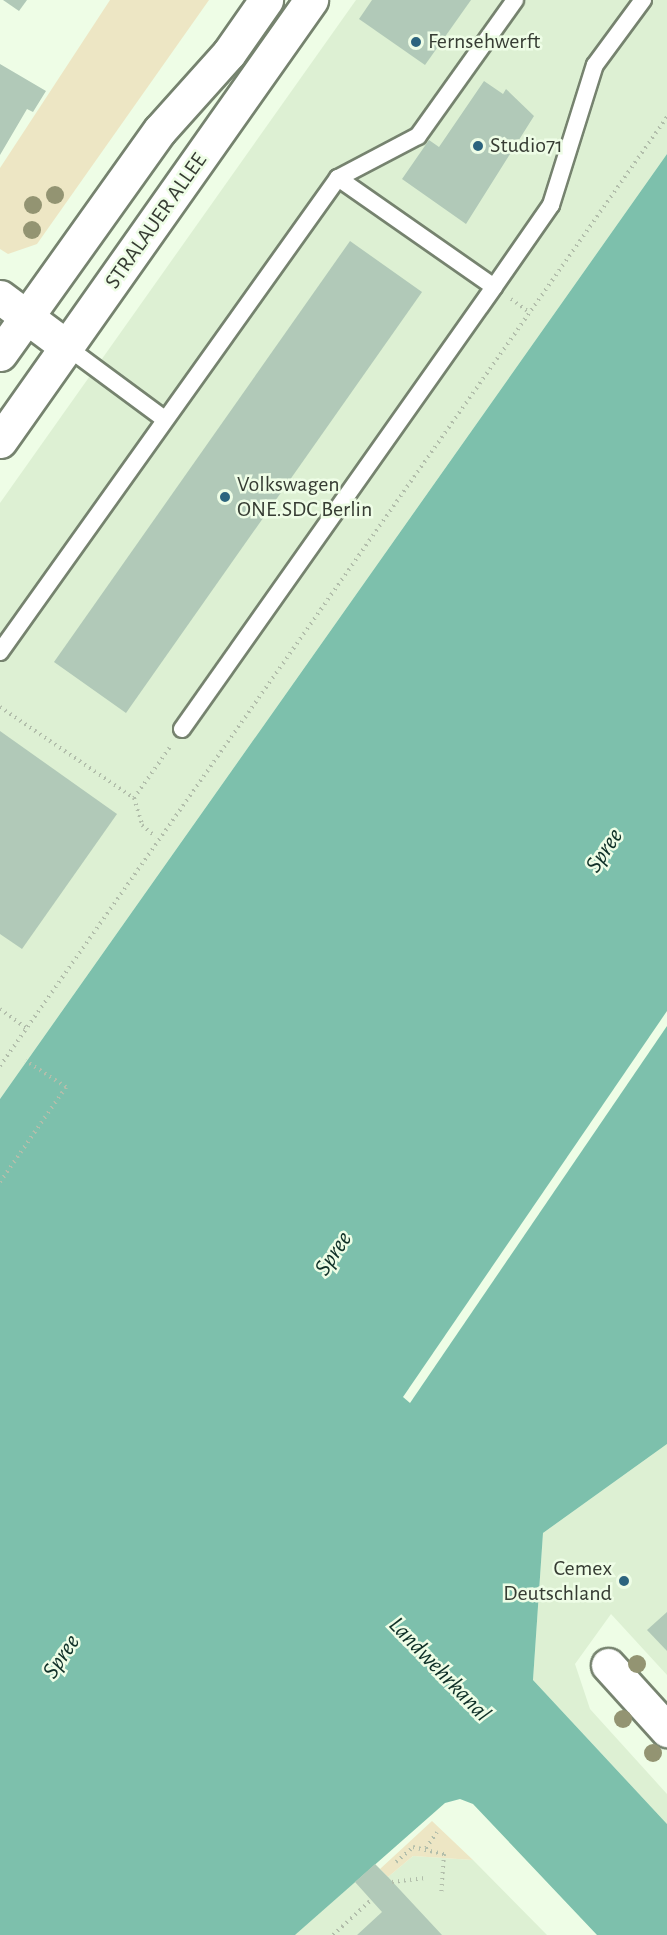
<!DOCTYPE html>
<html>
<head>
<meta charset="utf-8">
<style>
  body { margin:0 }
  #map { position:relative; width:667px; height:1935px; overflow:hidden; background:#eefde6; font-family:"Alegreya Sans",sans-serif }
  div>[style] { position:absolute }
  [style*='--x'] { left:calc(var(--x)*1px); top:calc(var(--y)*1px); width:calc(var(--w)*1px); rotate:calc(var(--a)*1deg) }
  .built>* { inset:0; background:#ddf0d3 }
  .green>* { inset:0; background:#ede6c4 }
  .water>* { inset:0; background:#7dc0ac }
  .pier>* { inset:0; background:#eefde6 }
  .building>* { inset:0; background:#b1c9b8 }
  .path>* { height:4px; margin-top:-2px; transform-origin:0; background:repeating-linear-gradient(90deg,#b2beab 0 1.5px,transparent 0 6px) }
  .roads { filter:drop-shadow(2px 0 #76836f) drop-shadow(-2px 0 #76836f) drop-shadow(0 2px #76836f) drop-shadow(0 -2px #76836f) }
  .lane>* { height:16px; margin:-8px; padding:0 8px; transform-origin:8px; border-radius:8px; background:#fff }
  .street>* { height:33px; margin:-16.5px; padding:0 16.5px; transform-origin:16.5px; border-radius:16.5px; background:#fff }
  .primary>* { height:33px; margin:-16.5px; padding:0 16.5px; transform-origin:16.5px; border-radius:16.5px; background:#fff }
  .trees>* { width:18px; height:18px; margin:-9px; border-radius:50%; background:#939472 }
  .dots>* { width:16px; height:16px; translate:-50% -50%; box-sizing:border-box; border:3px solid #eefde6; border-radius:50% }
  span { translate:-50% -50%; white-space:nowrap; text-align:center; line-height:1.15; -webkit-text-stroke:5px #eefde6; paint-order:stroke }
  .poi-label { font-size:22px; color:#363c33 }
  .left { translate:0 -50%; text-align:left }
  .right { translate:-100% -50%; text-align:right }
  .street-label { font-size:22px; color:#363c33 }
  .water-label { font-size:24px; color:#0f3027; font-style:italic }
</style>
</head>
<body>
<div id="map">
  <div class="built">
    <i style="clip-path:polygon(356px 0,667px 0,667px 154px,0 1099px,0 503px)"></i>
    <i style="clip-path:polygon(667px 1444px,667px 1675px,611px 1614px,575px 1664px,590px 1709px,667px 1794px,667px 1824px,533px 1680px,543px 1533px)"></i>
    <i style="clip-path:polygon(413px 1856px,473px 1860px,547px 1935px,295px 1935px,375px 1864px,388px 1877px)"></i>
  </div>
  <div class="green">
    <i style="clip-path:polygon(110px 0,209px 0,37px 244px,8px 254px,0 249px,0 168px)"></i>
    <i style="clip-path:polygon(432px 1821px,473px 1860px,413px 1856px,388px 1877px,380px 1869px)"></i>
  </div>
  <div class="water">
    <i style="clip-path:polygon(667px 154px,667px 1444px,543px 1533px,533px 1680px,667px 1824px,667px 1935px,597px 1935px,473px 1804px,460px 1799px,445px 1803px,295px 1935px,0 1935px,0 1099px)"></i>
  </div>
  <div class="pier">
    <i style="clip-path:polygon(667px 1011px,667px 1026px,410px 1403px,403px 1397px)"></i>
  </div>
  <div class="building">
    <i style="clip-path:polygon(3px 0,27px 0,19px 11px)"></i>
    <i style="clip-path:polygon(372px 0,471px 0,425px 65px,359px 19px)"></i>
    <i style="clip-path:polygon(0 64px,46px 91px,33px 112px,27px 109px,0 155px)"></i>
    <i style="clip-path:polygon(484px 81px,503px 94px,506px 89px,534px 116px,466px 224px,402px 179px,429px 140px,439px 147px)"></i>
    <i style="clip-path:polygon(350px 241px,422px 292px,126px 713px,54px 662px)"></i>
    <i style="clip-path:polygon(0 731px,117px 814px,22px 949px,0 934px)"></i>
    <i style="clip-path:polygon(667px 1612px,667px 1651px,647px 1630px)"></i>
    <i style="clip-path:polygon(375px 1864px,388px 1877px,442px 1935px,357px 1935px,382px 1912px,355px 1882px)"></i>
  </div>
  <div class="path">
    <i style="--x:511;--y:299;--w:24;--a:36"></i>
    <i style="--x:0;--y:707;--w:162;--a:34.2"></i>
    <i style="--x:134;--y:798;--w:28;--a:73"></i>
    <i style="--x:142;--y:825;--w:18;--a:41"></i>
    <i style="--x:134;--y:798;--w:62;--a:-54.8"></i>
    <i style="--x:0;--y:1009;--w:32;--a:36"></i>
    <i style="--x:0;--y:1066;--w:1160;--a:-54.9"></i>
    <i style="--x:0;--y:1182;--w:116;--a:-55.2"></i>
    <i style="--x:66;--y:1087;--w:48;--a:-147"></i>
    <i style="--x:426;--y:1848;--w:19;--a:-55"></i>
    <i style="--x:396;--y:1862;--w:23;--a:-41"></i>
    <i style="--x:413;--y:1847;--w:32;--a:13"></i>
    <i style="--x:444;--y:1854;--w:42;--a:94.1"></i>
    <i style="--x:392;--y:1882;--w:33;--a:-7"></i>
    <i style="--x:333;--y:1935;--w:52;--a:-42.6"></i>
  </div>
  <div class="roads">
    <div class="lane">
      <i style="--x:338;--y:178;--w:190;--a:34.9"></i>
      <i style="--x:494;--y:287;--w:100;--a:-55.2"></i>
      <i style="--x:551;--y:205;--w:147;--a:-72.6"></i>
      <i style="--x:595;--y:65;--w:81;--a:-53.6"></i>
      <i style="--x:67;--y:347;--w:119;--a:36.5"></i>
      <i style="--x:0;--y:652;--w:582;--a:-54.51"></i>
      <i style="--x:338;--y:178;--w:90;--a:-27.7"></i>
      <i style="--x:418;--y:136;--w:167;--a:-54.5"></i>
      <i style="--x:182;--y:729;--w:541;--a:-54.78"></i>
    </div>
    <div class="street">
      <i style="--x:0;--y:297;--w:84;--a:36.7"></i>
      <i style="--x:608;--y:1665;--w:88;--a:47.8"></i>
    </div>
    <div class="primary">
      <i style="--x:0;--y:354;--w:275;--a:-54.5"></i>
      <i style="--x:160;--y:130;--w:103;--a:-48.1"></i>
      <i style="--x:229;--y:53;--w:65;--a:-55.1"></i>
      <i style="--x:0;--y:441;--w:540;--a:-54.81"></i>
    </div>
  </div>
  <div class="trees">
    <i style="left:55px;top:195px"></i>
    <i style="left:33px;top:205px"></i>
    <i style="left:32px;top:230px"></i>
    <i style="left:637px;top:1664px"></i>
    <i style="left:623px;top:1719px"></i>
    <i style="left:653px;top:1753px"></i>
  </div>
  <div class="dots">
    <i style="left:416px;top:42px;background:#2c647e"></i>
    <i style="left:478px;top:146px;background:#2c647e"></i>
    <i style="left:225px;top:497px;background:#2c647e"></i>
    <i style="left:624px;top:1581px;background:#2c647e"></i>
  </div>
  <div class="poi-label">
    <span class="left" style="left:428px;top:42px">Fernsehwerft</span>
    <span class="left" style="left:490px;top:146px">Studio71</span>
    <span class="left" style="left:237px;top:497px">Volkswagen<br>ONE.SDC Berlin</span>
    <span class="right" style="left:612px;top:1581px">Cemex<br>Deutschland</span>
  </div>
  <div class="street-label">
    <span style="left:156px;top:221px;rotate:-55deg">STRALAUER ALLEE</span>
  </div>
  <div class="water-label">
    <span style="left:605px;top:851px;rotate:-56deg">Spree</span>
    <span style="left:334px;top:1254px;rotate:-56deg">Spree</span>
    <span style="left:62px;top:1657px;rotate:-56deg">Spree</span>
    <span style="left:439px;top:1670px;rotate:46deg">Landwehrkanal</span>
  </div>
</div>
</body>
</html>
